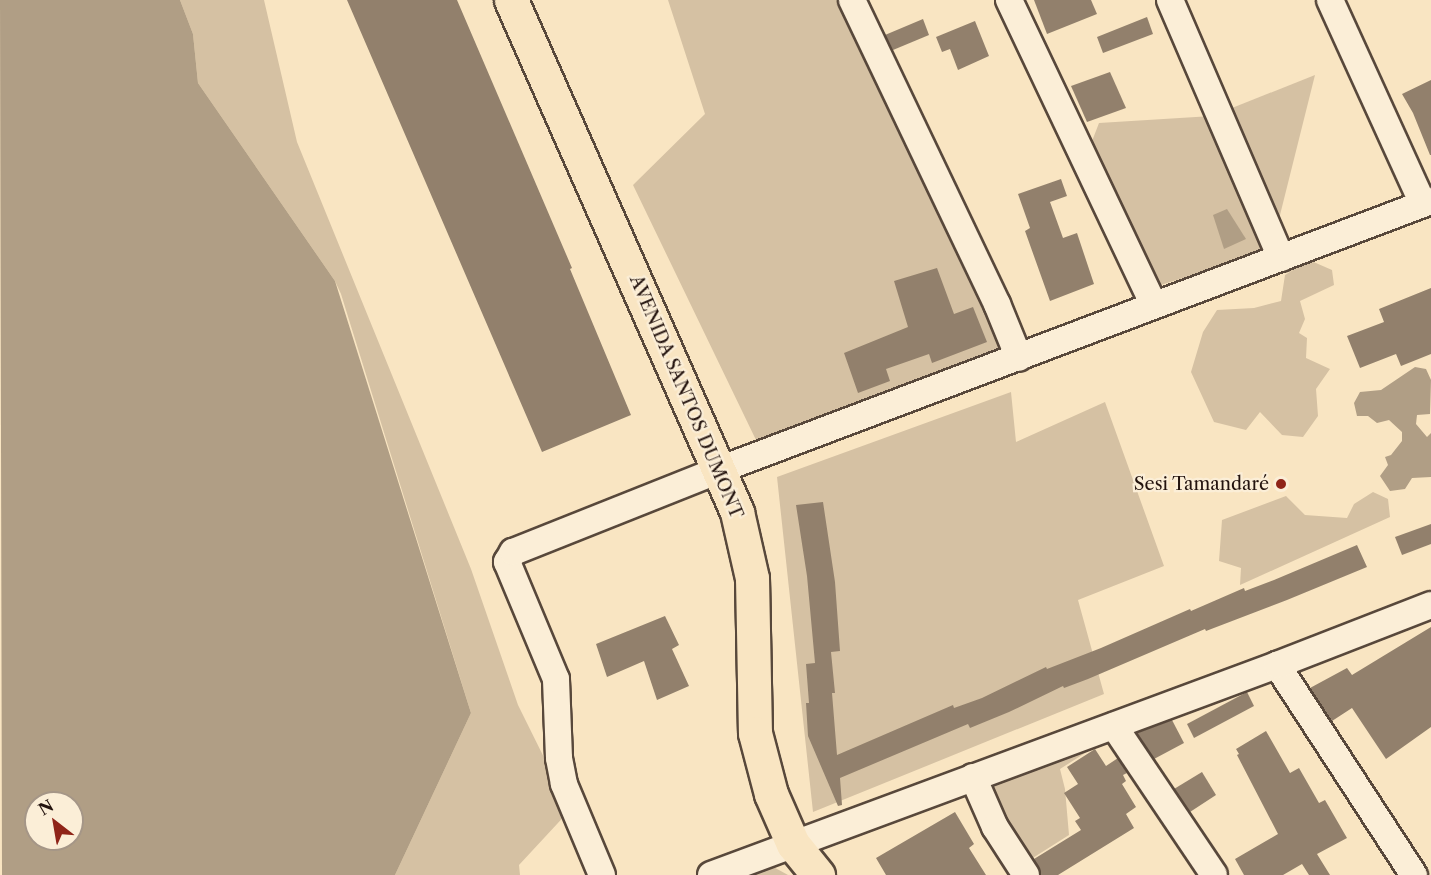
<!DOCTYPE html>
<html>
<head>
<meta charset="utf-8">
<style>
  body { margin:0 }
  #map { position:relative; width:1431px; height:875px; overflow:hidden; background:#f9e5c2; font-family:"Libre Caslon Text",serif }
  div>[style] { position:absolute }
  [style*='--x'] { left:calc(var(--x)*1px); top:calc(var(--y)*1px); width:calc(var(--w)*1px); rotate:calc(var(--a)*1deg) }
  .green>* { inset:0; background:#d5c1a3 }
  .water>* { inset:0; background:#b09e85 }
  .building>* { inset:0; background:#92806c }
  .roads { filter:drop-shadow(2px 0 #58483b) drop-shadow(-2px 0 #58483b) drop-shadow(0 2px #58483b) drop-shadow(0 -2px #58483b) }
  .minor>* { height:26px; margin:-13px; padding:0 13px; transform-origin:13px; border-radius:13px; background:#fbeed7 }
  .major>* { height:33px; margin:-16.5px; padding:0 16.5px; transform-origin:16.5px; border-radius:16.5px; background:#f9e5c2 }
  .dots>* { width:16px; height:16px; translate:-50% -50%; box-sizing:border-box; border:3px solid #fbeed7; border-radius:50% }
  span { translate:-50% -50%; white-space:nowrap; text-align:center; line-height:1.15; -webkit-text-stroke:4.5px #fbeed7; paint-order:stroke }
  .street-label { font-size:18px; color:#23130e }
  .poi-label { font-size:18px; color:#23130e }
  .right { translate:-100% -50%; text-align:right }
  .north { position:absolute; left:24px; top:791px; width:60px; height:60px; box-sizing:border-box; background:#fbeed7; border:2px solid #a59687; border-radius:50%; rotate:329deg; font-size:16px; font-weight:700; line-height:24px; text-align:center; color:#23130e }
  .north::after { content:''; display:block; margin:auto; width:21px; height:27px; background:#8f2418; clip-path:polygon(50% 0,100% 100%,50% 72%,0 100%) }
</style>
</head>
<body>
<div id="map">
  <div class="green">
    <i style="clip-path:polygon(180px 0,264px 0,297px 142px,471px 569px,518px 705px,570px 810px,519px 865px,520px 875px,395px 875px,471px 713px,341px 294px,335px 281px,198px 83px,193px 34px)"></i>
    <i style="clip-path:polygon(668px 0,839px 0,1004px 352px,756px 440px,633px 185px,705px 114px)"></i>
    <i style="clip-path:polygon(1315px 75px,1271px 251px,1154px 287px,1089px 149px,1099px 123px,1212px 116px)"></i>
    <i style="clip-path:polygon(1309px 260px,1332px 270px,1334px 285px,1300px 301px,1305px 319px,1299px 333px,1307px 338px,1306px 358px,1330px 369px,1316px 389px,1318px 416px,1303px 437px,1282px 435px,1260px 412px,1246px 430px,1214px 422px,1191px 372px,1203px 332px,1217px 310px,1254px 308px,1281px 301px,1285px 275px)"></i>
    <i style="clip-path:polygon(1011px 392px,1016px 442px,1105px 402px,1164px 566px,1078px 600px,1104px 694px,813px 812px,777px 477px)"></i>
    <i style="clip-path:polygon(1373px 492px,1388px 499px,1390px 517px,1240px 585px,1241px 568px,1219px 561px,1222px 520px,1286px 496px,1305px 515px,1347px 518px,1354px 504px)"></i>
    <i style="clip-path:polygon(1092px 740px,1093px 748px,1060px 769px,1065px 789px,1069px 835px,1028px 861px,1014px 844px,988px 780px)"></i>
    <i style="clip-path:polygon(768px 864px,788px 875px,746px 875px)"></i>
  </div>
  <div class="water">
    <i style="clip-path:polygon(evenodd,0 0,180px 0,193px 34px,198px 83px,335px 281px,471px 713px,395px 875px,2px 875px,0 0,36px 803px,72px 803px,72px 839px,36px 839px,36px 803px)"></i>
    <i style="clip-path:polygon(1227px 209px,1246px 239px,1224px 249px,1213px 215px)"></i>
    <i style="clip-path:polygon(1415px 367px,1426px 369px,1431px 380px,1430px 414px,1417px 415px,1416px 424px,1427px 437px,1431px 433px,1431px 477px,1412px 478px,1405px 489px,1390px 491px,1380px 476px,1388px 465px,1385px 457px,1391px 455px,1402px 441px,1402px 432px,1389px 420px,1377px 423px,1368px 416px,1357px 416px,1354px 403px,1360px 392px,1381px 390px)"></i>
  </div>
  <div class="building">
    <i style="clip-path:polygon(347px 0,457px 0,572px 268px,570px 269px,631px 415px,542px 452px)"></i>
    <i style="clip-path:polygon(1034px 0,1091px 0,1097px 14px,1047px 34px)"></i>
    <i style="clip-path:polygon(1147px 17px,1153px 34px,1103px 53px,1097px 37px)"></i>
    <i style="clip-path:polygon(923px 19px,929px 35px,893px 50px,885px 35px)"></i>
    <i style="clip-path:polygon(975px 21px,989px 56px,958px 70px,950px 49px,942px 52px,936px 37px)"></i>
    <i style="clip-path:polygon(1110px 72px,1126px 108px,1087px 122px,1071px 86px)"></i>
    <i style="clip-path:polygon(1431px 80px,1431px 155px,1430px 155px,1413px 113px,1402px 94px)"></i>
    <i style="clip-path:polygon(1061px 179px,1067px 196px,1050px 202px,1063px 238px,1077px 233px,1094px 284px,1050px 301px,1025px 231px,1030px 228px,1018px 194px)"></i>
    <i style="clip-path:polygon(937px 268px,954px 314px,973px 307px,987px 342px,932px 363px,929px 354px,886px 369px,890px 381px,858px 393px,844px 353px,908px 327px,894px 281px)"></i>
    <i style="clip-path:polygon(1431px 288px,1431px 354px,1401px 366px,1396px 354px,1360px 368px,1347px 336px,1384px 322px,1379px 309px)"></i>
    <i style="clip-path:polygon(823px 502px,835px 582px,840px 651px,831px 652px,835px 693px,832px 693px,837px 755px,953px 705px,954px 708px,982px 698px,1046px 667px,1047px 669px,1101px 648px,1190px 609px,1191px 611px,1244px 588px,1245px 591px,1274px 580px,1357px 545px,1367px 567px,1287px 600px,1206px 631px,1205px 629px,1088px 679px,1064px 688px,1063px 686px,1009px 712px,970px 728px,968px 724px,840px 778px,842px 805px,838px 806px,808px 736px,806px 703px,809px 703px,806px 664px,815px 663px,807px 576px,796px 505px)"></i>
    <i style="clip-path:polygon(1431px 524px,1431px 544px,1402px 555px,1395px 537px)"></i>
    <i style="clip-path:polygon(665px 616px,679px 645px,672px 649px,689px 686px,657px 700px,644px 661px,607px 677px,596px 644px)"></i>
    <i style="clip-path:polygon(1431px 627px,1431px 727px,1386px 759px,1352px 708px,1332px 721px,1310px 688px,1347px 668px,1352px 675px)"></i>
    <i style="clip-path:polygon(1247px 692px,1254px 706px,1194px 738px,1187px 724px)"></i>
    <i style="clip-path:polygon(1172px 720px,1184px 743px,1154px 759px,1137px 733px)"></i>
    <i style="clip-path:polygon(1266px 731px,1290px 773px,1299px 768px,1319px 803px,1325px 800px,1347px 838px,1317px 854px,1330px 875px,1309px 875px,1302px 864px,1283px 875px,1244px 875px,1235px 859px,1278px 834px,1237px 755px,1239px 754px,1236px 749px)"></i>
    <i style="clip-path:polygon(1095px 749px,1106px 766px,1118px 758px,1127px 773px,1123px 775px,1126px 781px,1122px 784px,1136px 807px,1126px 814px,1134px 828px,1058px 875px,1041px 875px,1034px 859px,1081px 830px,1075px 821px,1080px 818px,1064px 793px,1078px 784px,1067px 767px)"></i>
    <i style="clip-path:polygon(1202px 772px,1216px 795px,1190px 812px,1174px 789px)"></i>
    <i style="clip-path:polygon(955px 812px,974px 844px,969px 848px,986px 875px,886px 875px,876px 858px)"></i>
  </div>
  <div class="roads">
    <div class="minor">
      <i style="--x:852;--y:0;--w:337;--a:64.5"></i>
      <i style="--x:997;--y:304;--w:58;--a:67.8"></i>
      <i style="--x:1009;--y:0;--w:338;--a:64.6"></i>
      <i style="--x:1170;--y:0;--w:281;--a:66.7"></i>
      <i style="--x:1330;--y:0;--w:224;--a:65.5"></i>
      <i style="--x:1277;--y:665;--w:251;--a:56.9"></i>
      <i style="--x:1114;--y:726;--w:179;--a:56.1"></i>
      <i style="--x:973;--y:777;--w:55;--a:66.3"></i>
      <i style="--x:995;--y:827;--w:57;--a:57.1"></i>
      <i style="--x:602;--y:875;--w:99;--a:-112.7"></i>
      <i style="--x:564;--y:784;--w:26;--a:-101"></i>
      <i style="--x:559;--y:758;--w:79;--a:-92.2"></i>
      <i style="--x:556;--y:679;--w:127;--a:-112.7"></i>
      <i style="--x:507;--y:562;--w:12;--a:-59"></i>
      <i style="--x:513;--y:552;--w:222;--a:-21.7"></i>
      <i style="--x:719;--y:470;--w:761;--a:-20.7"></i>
      <i style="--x:711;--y:875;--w:604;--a:-20.36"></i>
      <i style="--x:1277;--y:665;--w:165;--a:-21.3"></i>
    </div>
    <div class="major">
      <i style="--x:511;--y:0;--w:560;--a:66.18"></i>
      <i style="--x:737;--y:512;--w:68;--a:77.2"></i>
      <i style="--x:752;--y:578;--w:155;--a:88.9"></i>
      <i style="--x:755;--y:733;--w:63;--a:75.3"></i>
      <i style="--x:771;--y:794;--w:55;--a:66.3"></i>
      <i style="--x:793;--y:844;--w:40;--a:51"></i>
    </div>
  </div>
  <div class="dots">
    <i style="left:1281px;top:484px;background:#8f2418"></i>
  </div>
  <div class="street-label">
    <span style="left:686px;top:397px;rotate:67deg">AVENIDA SANTOS DUMONT</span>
  </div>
  <div class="poi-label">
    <span class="right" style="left:1269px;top:484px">Sesi Tamandaré</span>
  </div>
  <div class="north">N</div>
</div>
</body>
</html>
